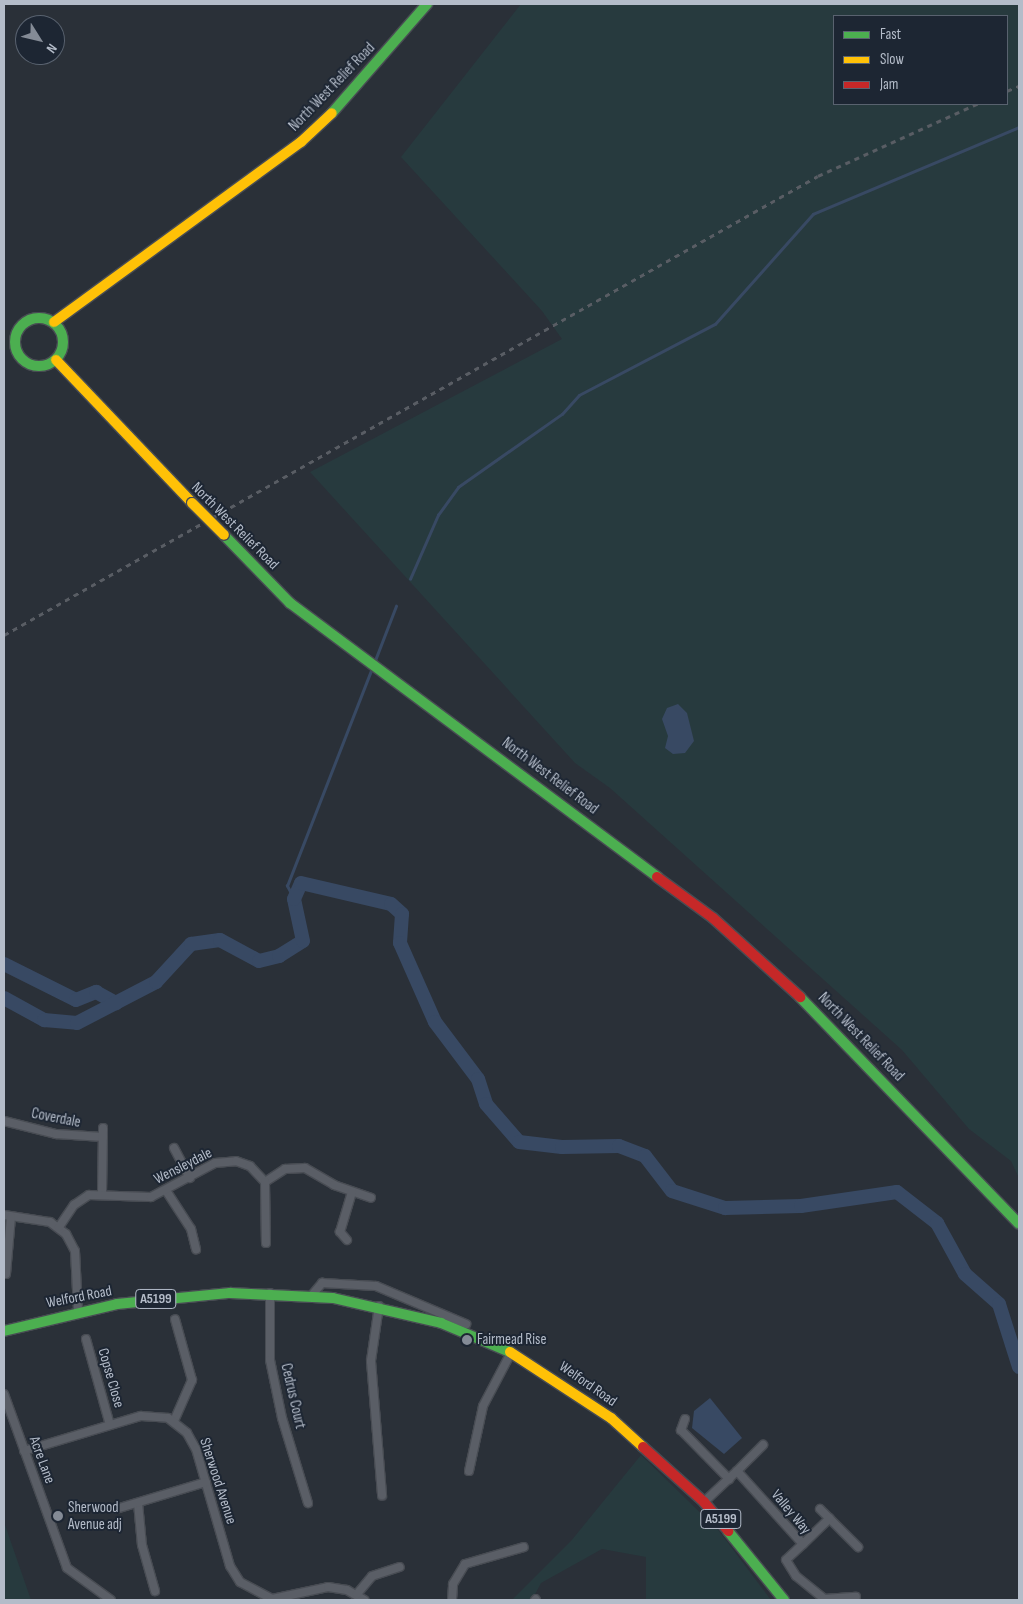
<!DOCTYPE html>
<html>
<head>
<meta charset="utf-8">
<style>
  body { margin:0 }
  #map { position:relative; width:1023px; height:1604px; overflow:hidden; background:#2a3038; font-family:"Sofia Sans Condensed",sans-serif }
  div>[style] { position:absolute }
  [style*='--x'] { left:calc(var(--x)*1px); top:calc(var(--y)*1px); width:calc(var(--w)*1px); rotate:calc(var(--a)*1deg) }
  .green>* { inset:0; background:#273a3e }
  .water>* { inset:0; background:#384963 }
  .stream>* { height:2.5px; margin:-1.25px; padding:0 1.25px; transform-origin:1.25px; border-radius:1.25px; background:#384963 }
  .river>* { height:14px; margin:-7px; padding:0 7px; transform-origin:7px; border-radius:7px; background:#384963 }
  .roads { filter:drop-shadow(1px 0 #484c53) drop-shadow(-1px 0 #484c53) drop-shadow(0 1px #484c53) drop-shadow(0 -1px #484c53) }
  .street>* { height:8px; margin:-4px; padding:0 4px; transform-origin:4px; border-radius:4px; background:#5a5e66 }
  .fast>* { height:10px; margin:-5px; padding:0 5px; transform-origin:5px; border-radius:5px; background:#4caf50 }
  .fast>.ring { margin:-5px; padding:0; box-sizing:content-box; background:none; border:10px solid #4caf50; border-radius:50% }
  .slow>* { height:10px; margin:-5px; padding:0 5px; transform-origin:5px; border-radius:5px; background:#ffc107 }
  .jam>* { height:10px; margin:-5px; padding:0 5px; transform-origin:5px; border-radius:5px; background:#c62828 }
  .rail>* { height:2.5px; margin-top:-1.25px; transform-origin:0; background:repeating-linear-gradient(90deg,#595d64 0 5px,transparent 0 10px) }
  .bridges { filter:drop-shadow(1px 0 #484c53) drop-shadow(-1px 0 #484c53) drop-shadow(0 1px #484c53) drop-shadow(0 -1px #484c53) }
  .slow-bridge>* { height:10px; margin:-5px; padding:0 5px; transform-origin:5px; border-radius:5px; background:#ffc107 }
  .dots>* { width:14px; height:14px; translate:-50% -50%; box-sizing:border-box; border:2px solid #1d2633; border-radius:50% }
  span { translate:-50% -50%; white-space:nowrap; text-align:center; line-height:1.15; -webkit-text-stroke:4px #1d2633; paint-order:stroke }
  .shield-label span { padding:1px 4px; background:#1d2633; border:1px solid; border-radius:4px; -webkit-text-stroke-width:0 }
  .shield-label { font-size:14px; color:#b4bcc9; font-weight:700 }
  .street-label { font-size:15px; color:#b4bcc9 }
  .poi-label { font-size:15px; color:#b4bcc9 }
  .left { translate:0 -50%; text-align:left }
  .frame { position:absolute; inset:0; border:5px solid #b4bcc9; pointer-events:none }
  .legend { position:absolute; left:833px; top:15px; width:175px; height:90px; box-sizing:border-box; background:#1d2633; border:1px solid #59626f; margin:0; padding:6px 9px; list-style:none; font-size:15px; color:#b4bcc9 }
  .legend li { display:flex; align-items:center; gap:10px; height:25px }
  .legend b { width:25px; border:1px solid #59626f }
  .north { position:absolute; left:15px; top:15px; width:50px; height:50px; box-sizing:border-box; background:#1d2633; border:1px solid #59626f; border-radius:50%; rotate:126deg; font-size:14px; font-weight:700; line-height:20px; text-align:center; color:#b4bcc9 }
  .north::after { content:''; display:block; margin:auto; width:18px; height:22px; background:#848b96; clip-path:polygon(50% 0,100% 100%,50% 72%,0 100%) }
</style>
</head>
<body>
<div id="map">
  <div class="green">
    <i style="clip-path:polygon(evenodd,521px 4px,1019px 4px,1019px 1178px,1011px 1161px,969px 1129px,902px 1050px,610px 788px,575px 763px,310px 472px,562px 339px,542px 311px,401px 157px,521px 4px,834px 16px,1007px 16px,1007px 104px,834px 104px,834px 16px)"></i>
    <i style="clip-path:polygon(641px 1455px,719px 1531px,771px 1600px,646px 1600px,646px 1557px,602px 1549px,541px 1583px,532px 1600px,512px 1600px,571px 1541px)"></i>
    <i style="clip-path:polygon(4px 1522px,31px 1600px,4px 1600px)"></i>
  </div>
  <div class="water">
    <i style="clip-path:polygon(678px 704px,687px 713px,694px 741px,685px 753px,673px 754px,665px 748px,668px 736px,662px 719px,667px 708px)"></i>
    <i style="clip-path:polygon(710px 1398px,742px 1438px,724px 1454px,692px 1428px,694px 1411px)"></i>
  </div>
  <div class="stream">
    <i style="--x:410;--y:579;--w:70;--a:-66.4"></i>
    <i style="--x:438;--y:515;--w:34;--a:-54"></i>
    <i style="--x:458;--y:487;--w:127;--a:-35.1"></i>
    <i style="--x:562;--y:414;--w:25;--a:-48"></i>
    <i style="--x:579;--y:395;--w:153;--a:-27.6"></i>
    <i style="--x:715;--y:324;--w:147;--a:-48.3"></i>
    <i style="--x:813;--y:214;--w:224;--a:-22.9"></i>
    <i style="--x:374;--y:663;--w:61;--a:-68.9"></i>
    <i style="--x:294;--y:899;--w:15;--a:-118"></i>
    <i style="--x:287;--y:886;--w:234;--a:-68.7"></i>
  </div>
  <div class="river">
    <i style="--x:4;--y:964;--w:80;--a:26.6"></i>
    <i style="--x:76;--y:1000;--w:22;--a:-22"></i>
    <i style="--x:96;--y:992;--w:23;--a:29"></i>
    <i style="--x:4;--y:998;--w:46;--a:28.8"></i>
    <i style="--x:44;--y:1020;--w:33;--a:5"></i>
    <i style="--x:77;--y:1023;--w:89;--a:-27.4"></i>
    <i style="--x:156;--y:982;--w:52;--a:-47.4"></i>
    <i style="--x:191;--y:944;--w:29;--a:-8"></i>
    <i style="--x:220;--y:940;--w:44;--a:28.3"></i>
    <i style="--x:259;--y:961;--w:21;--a:-14"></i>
    <i style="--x:279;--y:956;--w:28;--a:-32"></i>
    <i style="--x:303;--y:941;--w:43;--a:-102.1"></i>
    <i style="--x:294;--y:899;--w:17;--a:-66"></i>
    <i style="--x:301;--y:883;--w:92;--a:13.1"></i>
    <i style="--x:391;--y:904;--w:15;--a:42"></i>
    <i style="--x:402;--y:914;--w:29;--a:94"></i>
    <i style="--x:400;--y:943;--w:86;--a:66.1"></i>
    <i style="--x:435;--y:1022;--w:71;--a:53"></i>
    <i style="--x:478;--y:1079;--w:26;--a:72"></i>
    <i style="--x:486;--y:1104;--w:50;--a:49"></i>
    <i style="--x:519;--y:1142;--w:43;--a:6.6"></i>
    <i style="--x:562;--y:1147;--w:57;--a:-1"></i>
    <i style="--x:619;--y:1146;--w:28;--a:21"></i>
    <i style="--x:645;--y:1156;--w:44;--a:52.4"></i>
    <i style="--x:672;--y:1191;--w:56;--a:17.8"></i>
    <i style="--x:725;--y:1208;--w:76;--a:-1.5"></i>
    <i style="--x:801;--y:1206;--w:97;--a:-8.3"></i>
    <i style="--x:897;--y:1192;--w:51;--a:37.8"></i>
    <i style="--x:937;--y:1223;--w:58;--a:61.2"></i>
    <i style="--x:965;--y:1274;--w:45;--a:41.4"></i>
    <i style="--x:999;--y:1304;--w:66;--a:72.4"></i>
  </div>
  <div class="roads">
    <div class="street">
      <i style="--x:4;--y:1121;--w:54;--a:14"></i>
      <i style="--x:56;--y:1134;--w:47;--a:3.7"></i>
      <i style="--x:174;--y:1148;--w:34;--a:62"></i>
      <i style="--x:265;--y:1182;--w:24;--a:-33"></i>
      <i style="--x:285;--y:1169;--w:20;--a:-3"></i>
      <i style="--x:305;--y:1168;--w:34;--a:30"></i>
      <i style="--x:334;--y:1185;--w:39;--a:19"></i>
      <i style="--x:167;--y:1192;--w:44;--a:57"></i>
      <i style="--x:191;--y:1229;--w:21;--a:76"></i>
      <i style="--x:102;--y:1194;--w:66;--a:-89.1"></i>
      <i style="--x:4;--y:1215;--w:47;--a:8.7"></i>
      <i style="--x:50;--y:1222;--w:20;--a:37"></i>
      <i style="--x:66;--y:1234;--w:19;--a:62"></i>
      <i style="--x:75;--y:1251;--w:60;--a:87.1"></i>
      <i style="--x:59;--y:1227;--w:27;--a:-56"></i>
      <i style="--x:74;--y:1205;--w:18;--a:-34"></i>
      <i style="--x:89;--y:1195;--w:62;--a:1.8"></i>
      <i style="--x:151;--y:1197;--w:72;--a:-28"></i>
      <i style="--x:215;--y:1163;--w:21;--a:-5"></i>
      <i style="--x:236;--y:1161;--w:15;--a:20"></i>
      <i style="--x:250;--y:1166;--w:22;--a:47"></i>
      <i style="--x:265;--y:1182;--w:61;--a:89.1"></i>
      <i style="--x:347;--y:1240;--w:11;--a:-131"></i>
      <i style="--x:340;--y:1232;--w:42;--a:-73.3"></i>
      <i style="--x:6;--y:1274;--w:57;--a:-85"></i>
      <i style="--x:270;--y:1293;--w:67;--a:90"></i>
      <i style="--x:270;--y:1360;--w:59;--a:78.3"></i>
      <i style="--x:282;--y:1418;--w:89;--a:73"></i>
      <i style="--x:312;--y:1295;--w:16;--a:-50"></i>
      <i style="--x:322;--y:1283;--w:54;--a:3.2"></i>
      <i style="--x:376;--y:1286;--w:98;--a:22.9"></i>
      <i style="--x:379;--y:1306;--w:56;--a:98.3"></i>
      <i style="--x:371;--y:1361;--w:135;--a:85.3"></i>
      <i style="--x:86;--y:1339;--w:89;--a:74.4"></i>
      <i style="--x:4;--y:1394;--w:185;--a:70.1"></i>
      <i style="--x:67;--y:1568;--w:54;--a:36"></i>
      <i style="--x:685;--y:1419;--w:12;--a:110"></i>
      <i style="--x:681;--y:1430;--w:69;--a:45.6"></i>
      <i style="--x:174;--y:1421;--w:45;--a:-66.3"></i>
      <i style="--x:192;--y:1380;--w:63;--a:-105.6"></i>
      <i style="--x:24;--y:1451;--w:122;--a:-16.7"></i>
      <i style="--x:141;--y:1416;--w:27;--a:4"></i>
      <i style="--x:168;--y:1418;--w:24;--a:38"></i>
      <i style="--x:187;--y:1433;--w:18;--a:61"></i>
      <i style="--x:196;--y:1449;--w:122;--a:73.8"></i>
      <i style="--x:230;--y:1566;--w:19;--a:58"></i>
      <i style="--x:240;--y:1582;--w:36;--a:28"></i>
      <i style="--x:272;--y:1599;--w:57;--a:-12.1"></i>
      <i style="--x:328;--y:1587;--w:19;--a:9"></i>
      <i style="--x:347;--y:1590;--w:20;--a:30"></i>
      <i style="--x:469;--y:1471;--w:66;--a:-77.8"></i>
      <i style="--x:483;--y:1406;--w:60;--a:-62.2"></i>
      <i style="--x:737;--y:1471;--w:37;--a:-45"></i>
      <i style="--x:704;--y:1502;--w:45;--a:-43.2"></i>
      <i style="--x:737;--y:1471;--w:98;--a:47.9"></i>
      <i style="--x:803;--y:1544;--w:23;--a:137"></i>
      <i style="--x:786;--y:1560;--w:19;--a:58"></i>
      <i style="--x:796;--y:1576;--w:36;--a:39"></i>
      <i style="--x:824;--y:1599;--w:32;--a:-4"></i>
      <i style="--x:138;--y:1503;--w:42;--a:84.6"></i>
      <i style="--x:142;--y:1545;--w:48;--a:74.2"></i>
      <i style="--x:116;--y:1509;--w:94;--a:-16.7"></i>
      <i style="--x:820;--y:1509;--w:54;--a:45"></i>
      <i style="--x:803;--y:1544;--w:37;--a:-44"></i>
      <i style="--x:357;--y:1594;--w:23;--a:-50"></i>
      <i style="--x:372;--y:1576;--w:29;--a:-18"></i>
      <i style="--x:452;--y:1600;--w:16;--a:-86"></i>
      <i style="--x:453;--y:1584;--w:23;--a:-59"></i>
      <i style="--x:465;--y:1564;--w:61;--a:-16.1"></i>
      <i style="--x:535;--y:1600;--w:1;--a:-45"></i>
    </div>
    <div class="fast">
      <i style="--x:332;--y:113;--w:145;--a:-48.9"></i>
      <i class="ring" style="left:15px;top:318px;width:38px;height:38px"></i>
      <i style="--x:224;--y:535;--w:95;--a:45.9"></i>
      <i style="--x:290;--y:603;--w:458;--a:36.7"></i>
      <i style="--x:800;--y:997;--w:315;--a:46"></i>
      <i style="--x:4;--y:1331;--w:116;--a:-13.4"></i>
      <i style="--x:117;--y:1304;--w:114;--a:-5.6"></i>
      <i style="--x:230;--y:1293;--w:103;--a:2.8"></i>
      <i style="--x:333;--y:1298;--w:111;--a:13"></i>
      <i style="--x:441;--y:1323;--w:75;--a:22.8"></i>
      <i style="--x:728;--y:1531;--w:89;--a:50.9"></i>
    </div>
    <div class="slow">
      <i style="--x:54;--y:322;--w:306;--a:-36.1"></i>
      <i style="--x:301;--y:142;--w:42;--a:-43.1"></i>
      <i style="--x:56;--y:360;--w:197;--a:46.4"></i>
      <i style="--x:510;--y:1352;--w:121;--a:33.2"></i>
      <i style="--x:611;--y:1418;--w:43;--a:42.2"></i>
    </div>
    <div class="jam">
      <i style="--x:657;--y:877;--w:69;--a:36.2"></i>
      <i style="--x:713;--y:918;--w:118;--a:42.2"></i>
      <i style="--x:643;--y:1447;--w:82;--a:42"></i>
      <i style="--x:704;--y:1502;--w:38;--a:50"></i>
    </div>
  </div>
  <div class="rail">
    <i style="--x:1007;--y:91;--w:13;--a:-23"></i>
    <i style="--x:4;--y:635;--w:934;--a:-29.42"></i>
    <i style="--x:818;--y:176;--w:175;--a:-24.4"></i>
  </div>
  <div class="bridges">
    <div class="slow-bridge">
      <i style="--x:192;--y:503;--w:45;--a:45"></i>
    </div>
  </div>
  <div class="dots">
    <i style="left:467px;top:1340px;background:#848b96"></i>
    <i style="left:58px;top:1516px;background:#848b96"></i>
  </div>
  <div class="shield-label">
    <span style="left:156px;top:1299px">A5199</span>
    <span style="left:721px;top:1519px">A5199</span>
  </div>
  <div class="street-label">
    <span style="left:332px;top:87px;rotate:-46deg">North West Relief Road</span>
    <span style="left:235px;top:526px;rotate:45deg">North West Relief Road</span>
    <span style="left:550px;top:776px;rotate:37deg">North West Relief Road</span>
    <span style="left:861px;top:1037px;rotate:46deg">North West Relief Road</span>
    <span style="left:56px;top:1118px;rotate:11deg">Coverdale</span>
    <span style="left:183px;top:1166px;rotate:-27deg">Wensleydale</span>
    <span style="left:79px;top:1297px;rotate:-11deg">Welford Road</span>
    <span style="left:111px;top:1378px;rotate:74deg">Copse Close</span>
    <span style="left:588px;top:1384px;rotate:35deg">Welford Road</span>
    <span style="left:293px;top:1396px;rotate:77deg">Cedrus Court</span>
    <span style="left:42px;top:1460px;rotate:70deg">Acre Lane</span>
    <span style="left:218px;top:1481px;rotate:72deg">Sherwood Avenue</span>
    <span style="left:791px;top:1512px;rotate:50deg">Valley Way</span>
  </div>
  <div class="poi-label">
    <span class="left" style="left:477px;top:1340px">Fairmead Rise</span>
    <span class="left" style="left:68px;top:1516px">Sherwood<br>Avenue adj</span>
  </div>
  <div class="frame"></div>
  <ul class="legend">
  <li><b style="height:6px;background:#4caf50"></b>Fast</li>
  <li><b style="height:6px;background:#ffc107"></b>Slow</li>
  <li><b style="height:6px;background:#c62828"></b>Jam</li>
  </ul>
  <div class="north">N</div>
</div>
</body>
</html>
